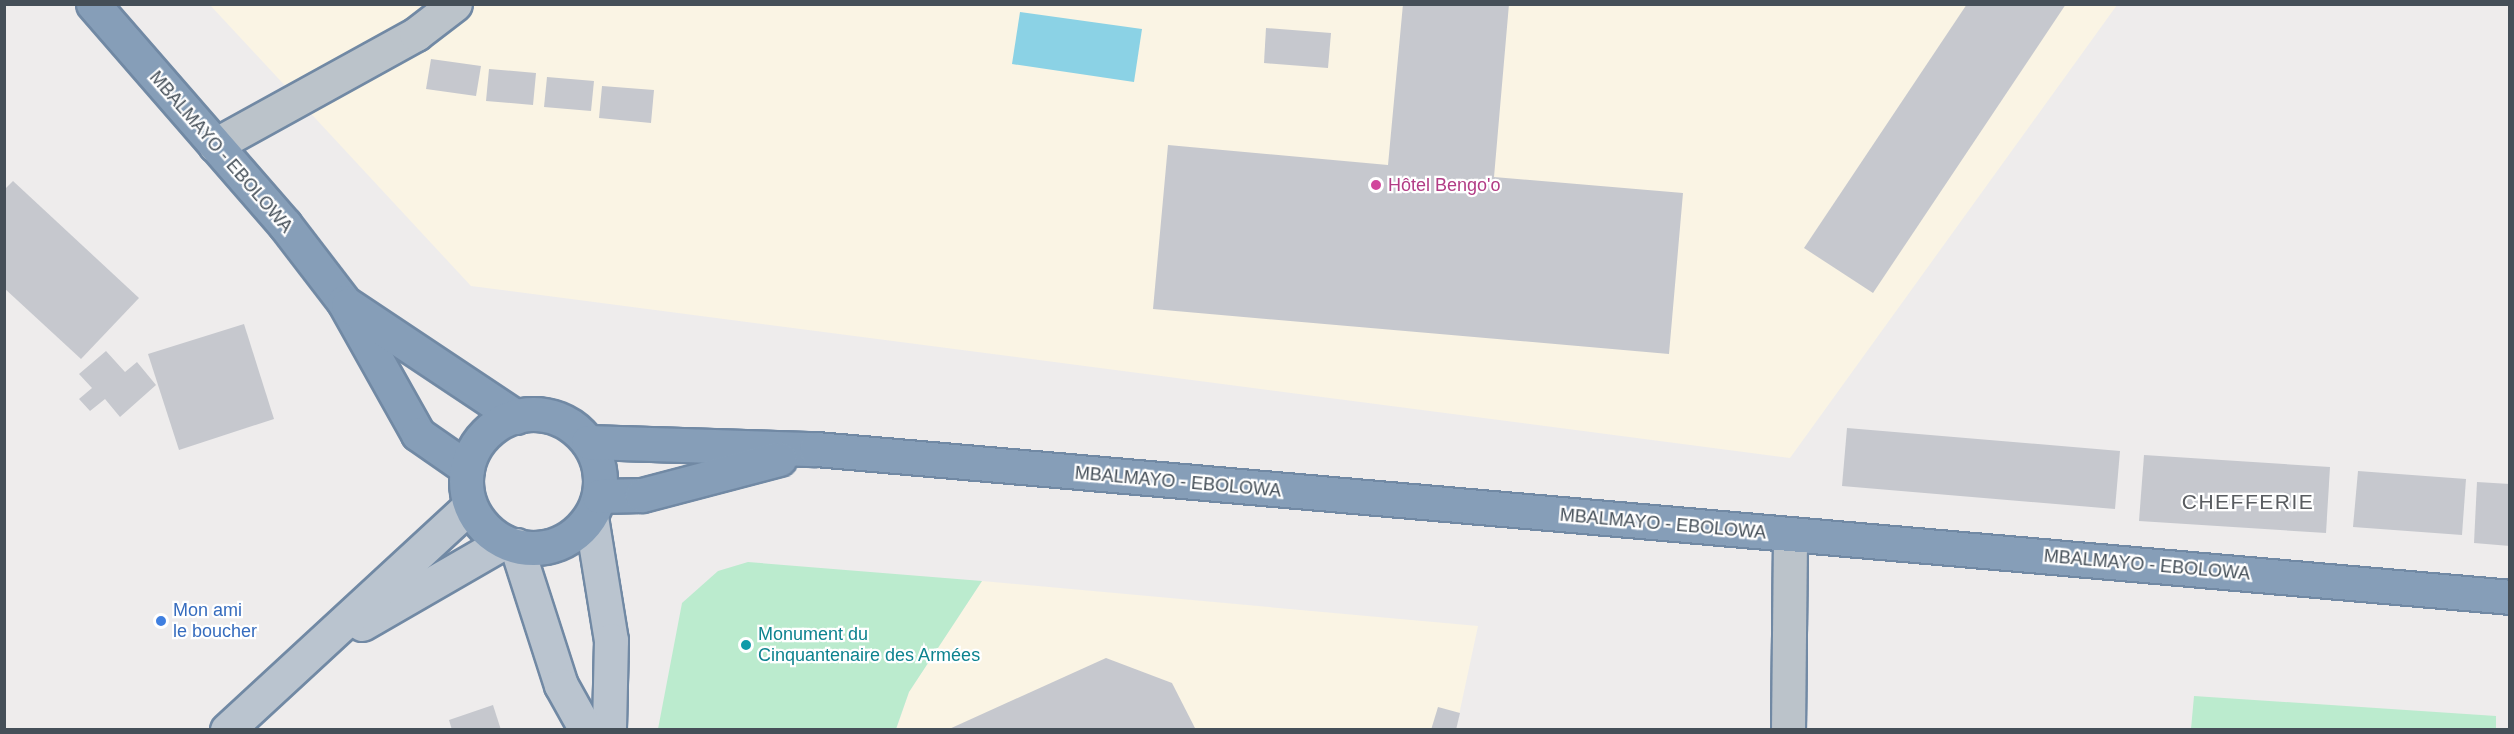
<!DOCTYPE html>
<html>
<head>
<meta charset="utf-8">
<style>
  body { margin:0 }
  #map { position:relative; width:2514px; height:734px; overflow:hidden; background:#eeecec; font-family:Helvetica,sans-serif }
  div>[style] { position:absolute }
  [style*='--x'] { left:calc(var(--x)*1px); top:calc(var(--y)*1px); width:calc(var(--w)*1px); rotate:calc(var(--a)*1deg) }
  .commercial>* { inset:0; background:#faf4e4 }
  .green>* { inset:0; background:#bbebce }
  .water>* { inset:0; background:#8bd2e5 }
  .building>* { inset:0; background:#c6c8ce }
  .roads { filter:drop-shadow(2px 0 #7189a4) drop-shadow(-2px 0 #7189a4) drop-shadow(0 2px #7189a4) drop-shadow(0 -2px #7189a4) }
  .street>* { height:33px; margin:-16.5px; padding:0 16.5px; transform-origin:16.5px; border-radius:16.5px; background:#bbc3ca }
  .secondary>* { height:33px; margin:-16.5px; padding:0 16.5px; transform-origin:16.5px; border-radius:16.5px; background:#bac4cf }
  .highway>* { height:33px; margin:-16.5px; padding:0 16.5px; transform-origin:16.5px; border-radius:16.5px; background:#869eb8 }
  .highway>.ring { margin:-16.5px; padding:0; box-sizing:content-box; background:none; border:33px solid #869eb8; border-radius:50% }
  .dots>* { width:16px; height:16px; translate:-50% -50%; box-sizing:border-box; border:3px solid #fff; border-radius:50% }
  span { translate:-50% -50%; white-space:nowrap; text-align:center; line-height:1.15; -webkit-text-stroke:4.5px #fff; paint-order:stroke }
  .street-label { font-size:18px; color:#454f58 }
  .hotel-label { font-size:18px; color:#b23c85 }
  .left { translate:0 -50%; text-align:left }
  .shop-label { font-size:18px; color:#366cbe }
  .culture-label { font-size:18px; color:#0d838f }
  .quarter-label { font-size:21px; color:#595c60; letter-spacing:1.5px }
  .frame { position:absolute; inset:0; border:6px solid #454f58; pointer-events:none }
</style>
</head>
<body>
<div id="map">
  <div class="commercial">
    <i style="clip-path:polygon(210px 5px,2117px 5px,1790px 458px,471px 286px)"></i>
    <i style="clip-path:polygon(982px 581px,1478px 626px,1456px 729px,896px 730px,909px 692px)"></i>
  </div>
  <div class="green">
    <i style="clip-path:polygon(748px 562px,982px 581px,909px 692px,896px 729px,658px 729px,682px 603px,718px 571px)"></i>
    <i style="clip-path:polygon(2194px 696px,2496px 716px,2496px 729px,2191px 729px)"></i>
  </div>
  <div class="water">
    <i style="clip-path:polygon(1020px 12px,1142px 29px,1134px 82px,1012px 64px)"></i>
  </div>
  <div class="building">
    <i style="clip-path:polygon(1403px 4px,1509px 4px,1494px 177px,1683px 193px,1669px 354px,1153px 309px,1168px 145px,1388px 165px)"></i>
    <i style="clip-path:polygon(1967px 4px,2066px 4px,1873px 293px,1804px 248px)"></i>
    <i style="clip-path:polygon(1266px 28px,1331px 33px,1328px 68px,1264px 63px)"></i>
    <i style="clip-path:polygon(431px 59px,481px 66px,476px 96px,426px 89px)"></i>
    <i style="clip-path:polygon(489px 69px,536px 73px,533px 105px,486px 101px)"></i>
    <i style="clip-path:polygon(547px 77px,594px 81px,591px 111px,544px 107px)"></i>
    <i style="clip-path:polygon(602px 86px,654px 90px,651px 123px,599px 118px)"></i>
    <i style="clip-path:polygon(13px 181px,139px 298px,81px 359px,4px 288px,4px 190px)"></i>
    <i style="clip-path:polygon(244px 324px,274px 419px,179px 450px,148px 354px)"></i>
    <i style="clip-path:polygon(106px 351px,125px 372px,137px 362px,156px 385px,120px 417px,105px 399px,90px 411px,79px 399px,92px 388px,79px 374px)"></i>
    <i style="clip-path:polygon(1847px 428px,2120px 451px,2115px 509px,1842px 486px)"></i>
    <i style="clip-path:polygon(2144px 455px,2330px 467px,2326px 533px,2139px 521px)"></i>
    <i style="clip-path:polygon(2358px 471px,2466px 479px,2462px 535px,2353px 527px)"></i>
    <i style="clip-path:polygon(2477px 482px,2510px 484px,2510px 546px,2474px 543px)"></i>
    <i style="clip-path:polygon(1106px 658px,1172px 683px,1196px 730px,947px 730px)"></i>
    <i style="clip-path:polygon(493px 705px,501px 730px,452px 730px,449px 720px)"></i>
    <i style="clip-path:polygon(1438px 707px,1460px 713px,1456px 730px,1431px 730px)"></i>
  </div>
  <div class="roads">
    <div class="street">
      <i style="--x:215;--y:145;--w:230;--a:-28.9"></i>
      <i style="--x:416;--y:34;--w:49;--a:-37.6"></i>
      <i style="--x:1788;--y:730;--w:195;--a:-89.4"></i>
    </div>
    <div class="secondary">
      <i style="--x:591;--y:517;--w:125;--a:80.8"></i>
      <i style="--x:611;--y:640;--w:90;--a:91.3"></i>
      <i style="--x:516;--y:545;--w:147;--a:72.2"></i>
      <i style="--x:561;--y:685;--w:51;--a:60.9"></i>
      <i style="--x:362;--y:624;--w:164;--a:-30"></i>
      <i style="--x:227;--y:730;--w:330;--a:-42.7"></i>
    </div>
    <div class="highway">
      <i style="--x:93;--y:4;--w:293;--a:49"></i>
      <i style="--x:285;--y:225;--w:97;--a:52.5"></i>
      <i style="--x:344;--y:302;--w:151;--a:60.7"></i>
      <i style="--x:418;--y:434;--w:60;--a:34.8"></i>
      <i style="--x:348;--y:305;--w:202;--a:33.7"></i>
      <i class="ring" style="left:466px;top:414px;width:101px;height:101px"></i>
      <i style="--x:588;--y:442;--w:228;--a:1.8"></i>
      <i style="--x:816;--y:449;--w:1700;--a:4.99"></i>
      <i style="--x:599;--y:496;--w:43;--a:-1.3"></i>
      <i style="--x:642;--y:495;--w:142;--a:-14.7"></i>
    </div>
  </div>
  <div class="dots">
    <i style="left:1376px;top:185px;background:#d1479c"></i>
    <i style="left:161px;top:621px;background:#3f7fe0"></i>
    <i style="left:746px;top:645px;background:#0f9aa8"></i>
  </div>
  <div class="street-label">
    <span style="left:221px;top:152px;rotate:49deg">MBALMAYO - EBOLOWA</span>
    <span style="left:1178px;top:482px;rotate:5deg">MBALMAYO - EBOLOWA</span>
    <span style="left:1663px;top:524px;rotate:5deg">MBALMAYO - EBOLOWA</span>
    <span style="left:2147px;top:565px;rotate:5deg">MBALMAYO - EBOLOWA</span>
  </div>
  <div class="hotel-label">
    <span class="left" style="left:1388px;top:185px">Hôtel Bengo'o</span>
  </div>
  <div class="shop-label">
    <span class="left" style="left:173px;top:621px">Mon ami<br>le boucher</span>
  </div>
  <div class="culture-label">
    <span class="left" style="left:758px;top:645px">Monument du<br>Cinquantenaire des Armées</span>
  </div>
  <div class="quarter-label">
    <span style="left:2248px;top:502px">CHEFFERIE</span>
  </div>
  <div class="frame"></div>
</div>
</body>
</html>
